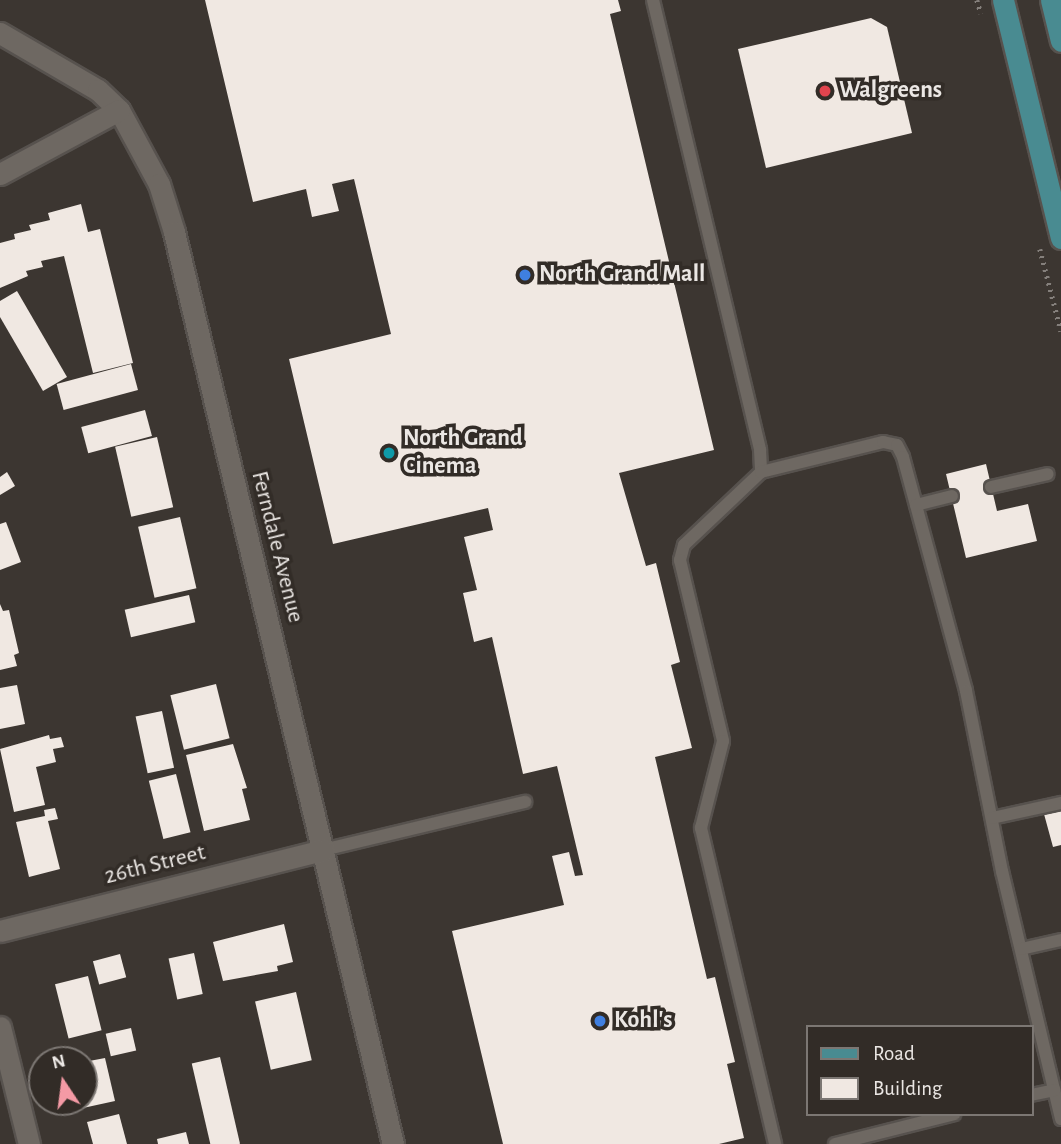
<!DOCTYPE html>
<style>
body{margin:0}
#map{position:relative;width:1061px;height:1144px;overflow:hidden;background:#3c3631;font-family:"Alegreya Sans",sans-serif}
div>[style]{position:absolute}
.building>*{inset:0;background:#f0e8e2;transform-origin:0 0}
.path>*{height:4.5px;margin-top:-2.25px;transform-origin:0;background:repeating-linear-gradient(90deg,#85807c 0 2px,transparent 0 7px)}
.roads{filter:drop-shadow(2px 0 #57524e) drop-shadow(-2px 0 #57524e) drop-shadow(0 2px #57524e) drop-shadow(0 -2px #57524e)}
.service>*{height:12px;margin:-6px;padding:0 6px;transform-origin:6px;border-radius:6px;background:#6e6862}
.minor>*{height:21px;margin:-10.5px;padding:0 10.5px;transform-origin:10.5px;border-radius:10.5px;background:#6e6862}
.primary>*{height:21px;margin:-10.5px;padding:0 10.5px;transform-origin:10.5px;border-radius:10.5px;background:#498b91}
.dots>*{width:19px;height:19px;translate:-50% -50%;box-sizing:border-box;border:4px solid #322c27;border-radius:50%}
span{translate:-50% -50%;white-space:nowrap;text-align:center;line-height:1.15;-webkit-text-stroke:7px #322c27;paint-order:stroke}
.poi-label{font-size:24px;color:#ebe7e4;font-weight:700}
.left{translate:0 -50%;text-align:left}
.street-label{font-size:24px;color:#ebe7e4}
.legend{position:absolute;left:806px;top:1025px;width:228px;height:91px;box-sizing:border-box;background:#322c27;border:2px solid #7c7773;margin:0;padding:9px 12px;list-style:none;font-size:21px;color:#ebe7e4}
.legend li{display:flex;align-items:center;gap:14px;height:35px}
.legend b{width:35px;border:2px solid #7c7773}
.north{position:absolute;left:28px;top:1046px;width:70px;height:70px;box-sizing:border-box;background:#322c27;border:2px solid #7c7773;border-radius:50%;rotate:347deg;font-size:19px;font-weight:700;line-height:28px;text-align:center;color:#ebe7e4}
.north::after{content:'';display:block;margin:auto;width:24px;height:32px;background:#f49aa5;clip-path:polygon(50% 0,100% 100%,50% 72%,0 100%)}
</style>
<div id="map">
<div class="building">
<i style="clip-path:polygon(205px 0,618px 0,621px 11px,610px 14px,714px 450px,619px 473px,646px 566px,656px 563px,680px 662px,671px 665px,692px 748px,655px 757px,707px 979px,715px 977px,735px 1062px,727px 1064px,744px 1138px,719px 1144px,503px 1144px,452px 931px,564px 905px,552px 856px,569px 852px,575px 876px,583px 875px,557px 766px,523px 774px,492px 637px,474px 642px,463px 593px,477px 590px,464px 537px,493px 530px,488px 508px,333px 544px,289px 359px,391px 334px,354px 179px,332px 184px,339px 211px,312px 217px,306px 189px,253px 202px)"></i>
<i style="clip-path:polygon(871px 18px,887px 27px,912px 133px,766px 168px,738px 49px)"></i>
<i style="clip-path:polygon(81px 204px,88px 232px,100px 229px,133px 363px,93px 373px,64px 256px,41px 261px,43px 267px,26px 271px,28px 276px,0 288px,0 243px,15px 239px,14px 234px,31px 230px,29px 225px,50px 220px,48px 213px)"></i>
<i style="clip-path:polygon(17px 291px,67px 377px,43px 391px,0 317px,0 301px)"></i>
<i style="left:131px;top:364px;width:27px;height:77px;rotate:75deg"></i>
<i style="left:145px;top:410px;width:27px;height:66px;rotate:75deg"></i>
<i style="left:157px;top:437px;width:72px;height:43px;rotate:77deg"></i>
<i style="clip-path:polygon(986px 464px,997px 511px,1028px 504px,1037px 541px,966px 558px,946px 474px)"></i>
<i style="clip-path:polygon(7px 472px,15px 486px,0 495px,0 477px)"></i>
<i style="left:180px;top:517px;width:73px;height:43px;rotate:77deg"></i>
<i style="clip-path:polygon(6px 522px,21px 562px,0 570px,0 524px)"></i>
<i style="left:189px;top:595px;width:28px;height:66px;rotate:77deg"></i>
<i style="clip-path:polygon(0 604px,3px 611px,9px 610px,19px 653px,14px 655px,17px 666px,0 670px)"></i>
<i style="left:216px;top:684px;width:56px;height:47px;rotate:76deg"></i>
<i style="clip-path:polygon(17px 685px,25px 724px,0 729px,0 688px)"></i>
<i style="left:162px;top:711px;width:58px;height:27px;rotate:78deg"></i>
<i style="clip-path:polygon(49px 735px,50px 739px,61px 737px,64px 747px,53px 749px,56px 762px,36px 767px,45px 805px,14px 812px,0 749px)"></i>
<i style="clip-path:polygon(233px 744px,247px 788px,242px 789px,250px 820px,204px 831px,186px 755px)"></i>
<i style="left:176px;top:774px;width:60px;height:28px;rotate:76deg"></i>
<i style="clip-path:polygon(55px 808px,58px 819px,48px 821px,60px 869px,29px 877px,16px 822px,45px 816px,44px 810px)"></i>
<i style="clip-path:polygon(1061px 810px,1061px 845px,1053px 847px,1044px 814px)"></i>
<i style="clip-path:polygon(284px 924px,293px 962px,277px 966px,278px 971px,223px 981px,213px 942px)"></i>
<i style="left:194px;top:953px;width:42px;height:26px;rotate:78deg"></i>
<i style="left:120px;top:954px;width:24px;height:28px;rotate:75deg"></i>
<i style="left:88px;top:976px;width:56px;height:34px;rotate:76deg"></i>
<i style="left:296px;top:992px;width:70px;height:42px;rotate:77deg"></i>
<i style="left:131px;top:1028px;width:23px;height:26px;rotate:77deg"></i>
<i style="left:220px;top:1057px;width:89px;height:29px;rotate:77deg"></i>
<i style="clip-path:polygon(105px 1058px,115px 1101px,83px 1108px,84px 1062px)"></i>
<i style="clip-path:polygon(119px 1114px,127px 1144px,93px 1144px,87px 1122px)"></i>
<i style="clip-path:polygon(186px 1132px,189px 1144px,158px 1144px,157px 1139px)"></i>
</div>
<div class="path">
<i style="left:977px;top:0;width:14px;rotate:73deg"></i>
<i style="left:1040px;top:249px;width:85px;rotate:75.6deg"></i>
</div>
<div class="roads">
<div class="service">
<i style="left:653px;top:0;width:463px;rotate:76.6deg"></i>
<i style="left:760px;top:450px;width:22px;rotate:87deg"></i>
<i style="left:761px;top:472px;width:106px;rotate:136.5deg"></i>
<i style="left:684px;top:545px;width:16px;rotate:105deg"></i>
<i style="left:680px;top:560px;width:186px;rotate:76.6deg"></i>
<i style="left:723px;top:741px;width:90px;rotate:104.2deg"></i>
<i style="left:701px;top:828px;width:325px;rotate:76.8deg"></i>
<i style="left:761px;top:472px;width:126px;rotate:-13.8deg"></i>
<i style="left:883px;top:442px;width:14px;rotate:12deg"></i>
<i style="left:897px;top:445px;width:13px;rotate:63deg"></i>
<i style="left:903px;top:457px;width:242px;rotate:74.9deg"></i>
<i style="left:966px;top:691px;width:184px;rotate:78.7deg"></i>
<i style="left:1002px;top:871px;width:255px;rotate:76.6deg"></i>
<i style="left:991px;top:487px;width:58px;rotate:-12.8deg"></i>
<i style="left:916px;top:505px;width:37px;rotate:-14deg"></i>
<i style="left:992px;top:818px;width:71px;rotate:-12.3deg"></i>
<i style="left:323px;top:850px;width:208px;rotate:-13.4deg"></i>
<i style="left:1021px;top:949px;width:41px;rotate:-12.7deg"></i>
<i style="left:1031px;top:1095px;width:24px;rotate:-12deg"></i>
<i style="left:835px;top:1144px;width:123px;rotate:-14.1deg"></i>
</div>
<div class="minor">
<i style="left:0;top:33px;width:113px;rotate:30.2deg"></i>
<i style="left:98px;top:90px;width:29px;rotate:44deg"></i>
<i style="left:119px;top:110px;width:84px;rotate:61.6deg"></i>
<i style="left:159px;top:184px;width:50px;rotate:72.6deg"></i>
<i style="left:174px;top:232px;width:938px;rotate:76.5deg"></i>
<i style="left:0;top:174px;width:135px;rotate:-28.3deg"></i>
<i style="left:0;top:931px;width:333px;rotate:-14.1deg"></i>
<i style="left:0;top:1027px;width:121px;rotate:76.1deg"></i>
</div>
<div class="primary">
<i style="left:1003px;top:0;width:245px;rotate:76.3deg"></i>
<i style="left:1051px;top:0;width:42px;rotate:76.3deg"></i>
</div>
</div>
<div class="dots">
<i style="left:825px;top:91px;background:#e0444e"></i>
<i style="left:525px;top:275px;background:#3f7fe0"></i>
<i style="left:389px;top:453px;background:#0f9aa8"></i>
<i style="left:600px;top:1021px;background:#3f7fe0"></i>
</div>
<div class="poi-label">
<span class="left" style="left:839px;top:91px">Walgreens</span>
<span class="left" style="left:539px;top:275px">North Grand Mall</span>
<span class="left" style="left:403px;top:453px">North Grand<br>Cinema</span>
<span class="left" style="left:614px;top:1021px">Kohl's</span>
</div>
<div class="street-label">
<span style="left:277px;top:547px;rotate:76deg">Ferndale Avenue</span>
<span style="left:155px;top:865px;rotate:-14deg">26th Street</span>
</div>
<ul class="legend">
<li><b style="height:9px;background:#498b91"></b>Road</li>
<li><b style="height:19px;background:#f0e8e2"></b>Building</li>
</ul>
<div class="north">N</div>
</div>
